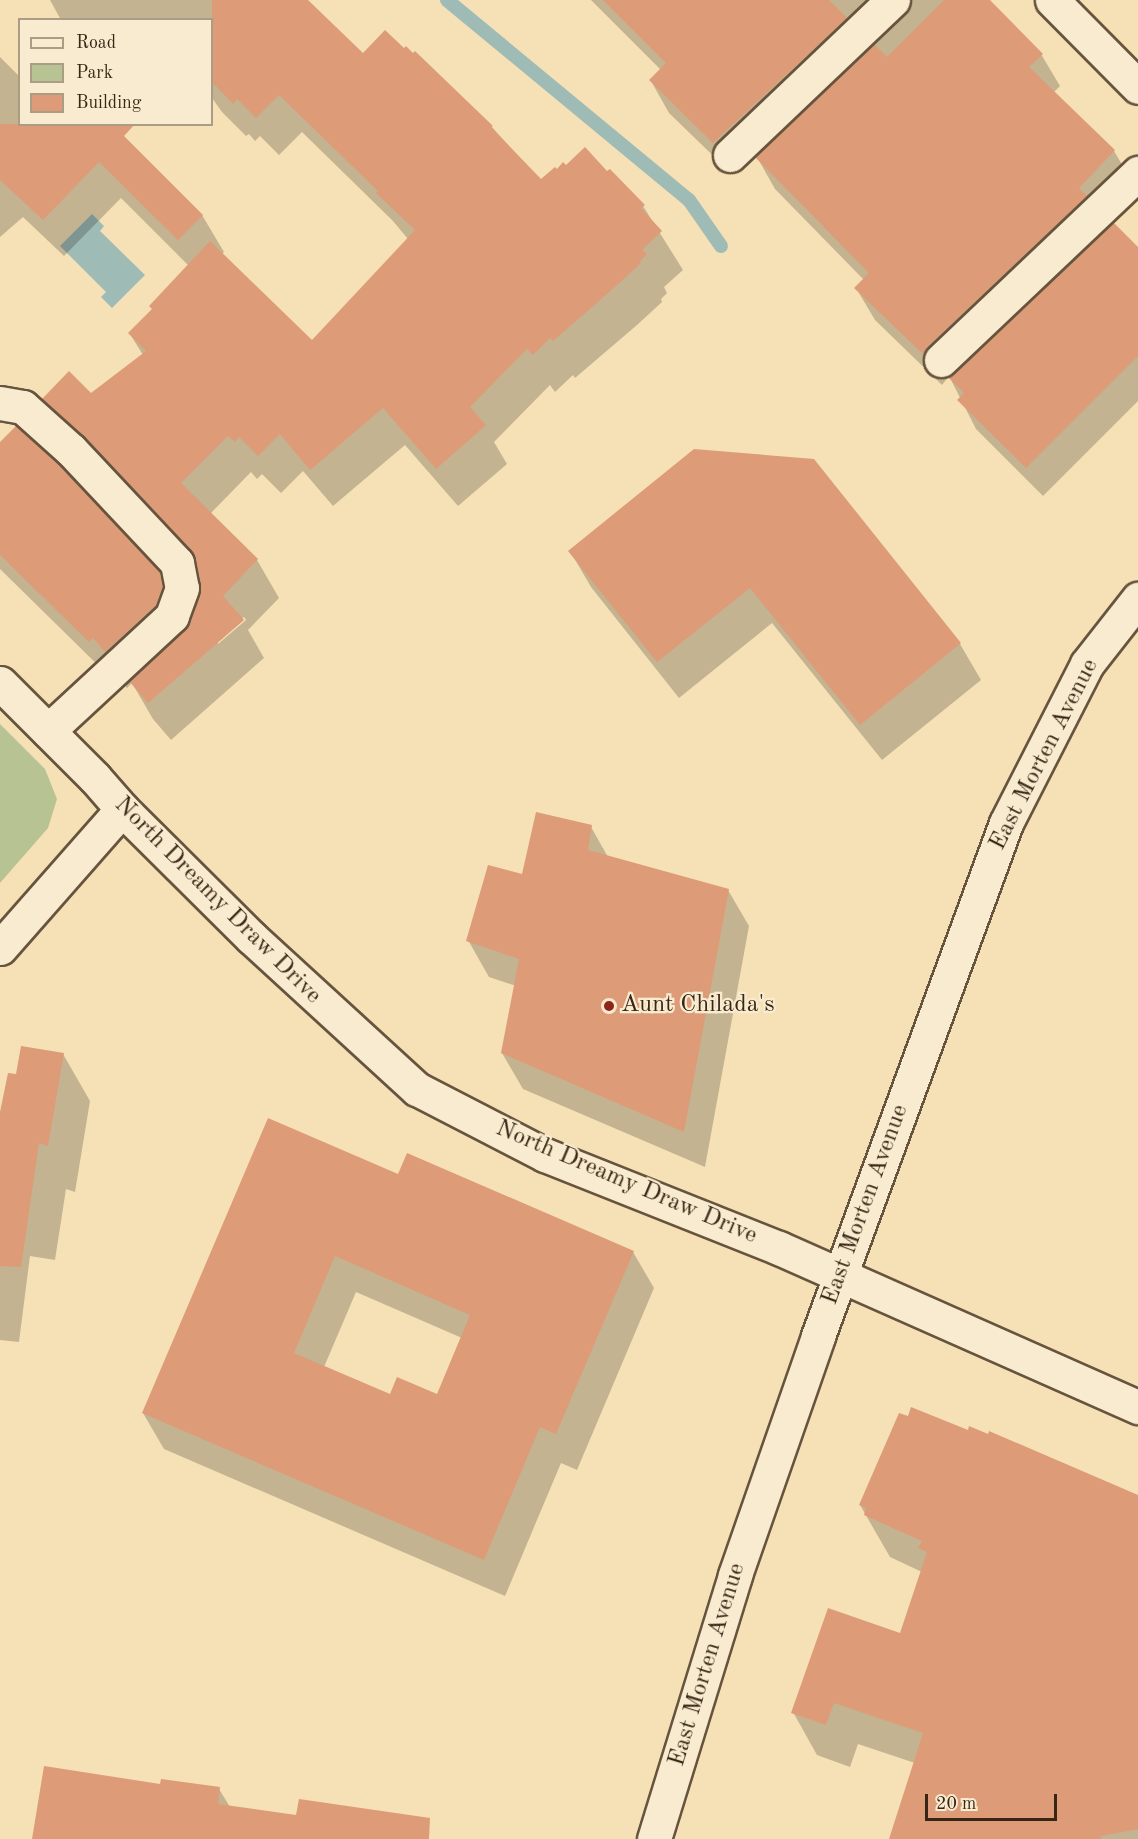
<!DOCTYPE html>
<style>
body{margin:0}
#map{position:relative;width:1138px;height:1839px;overflow:hidden;background:#f6e0b5;font-family:"Old Standard TT",serif}
div>[style]{position:absolute}
.green>*{inset:0;background:#b7c392}
.water>*{inset:0;background:#9fbbb6}
.shadow>*{inset:0;background:#0003}
.stream>*{height:14px;margin:-7px;padding:0 7px;transform-origin:7px;border-radius:7px;background:#9fbbb6}
.building>*{inset:0;background:#dd9b78}
.roads{filter:drop-shadow(2px 0 #67543e) drop-shadow(-2px 0 #67543e) drop-shadow(0 2px #67543e) drop-shadow(0 -2px #67543e)}
.minor>*{height:33px;margin:-16.5px;padding:0 16.5px;transform-origin:16.5px;border-radius:16.5px;background:#f9ebcf}
.dots>*{width:16px;height:16px;translate:-50% -50%;box-sizing:border-box;border:3px solid #f9ebcf;border-radius:50%}
span{translate:-50% -50%;white-space:nowrap;text-align:center;line-height:1.15;-webkit-text-stroke:4.5px #f9ebcf;paint-order:stroke}
.street-label{font-size:24px;color:#372616}
.poi-label{font-size:24px;color:#372616}
.left{translate:0 -50%;text-align:left}
.legend{position:absolute;left:18px;top:18px;width:195px;height:108px;box-sizing:border-box;background:#f9ebcf;border:2px solid #ab9c85;margin:0;padding:8px 10px;list-style:none;font-size:18px;color:#372616}
.legend li{display:flex;align-items:center;gap:12px;height:30px}
.legend b{width:30px;border:2px solid #ab9c85}
.scale{position:absolute;left:925px;top:1794px;width:132px;height:27px;box-sizing:border-box;border:3px solid #372616;border-top:0;padding-left:8px;font-size:18px;line-height:21px;white-space:nowrap;color:#372616;-webkit-text-stroke:4px #f9ebcf;paint-order:stroke}
</style>
<div id="map">
<div class="green">
<i style="clip-path:polygon(0 724px,45px 769px,57px 799px,48px 828px,0 883px)"></i>
</div>
<div class="water">
<i style="clip-path:polygon(92px 214px,104px 226px,100px 231px,145px 275px,112px 308px,101px 297px,106px 292px,60px 246px)"></i>
</div>
<div class="shadow">
<i style="clip-path:polygon(evenodd,50px 0,305px 0,363px 54px,404px 50px,413px 55px,415px 53px,492px 127px,541px 182px,557px 171px,607px 173px,643px 206px,683px 270px,664px 287px,667px 293px,661px 299px,662px 302px,637px 325px,575px 378px,573px 375px,555px 392px,550px 385px,494px 442px,507px 464px,458px 506px,405px 445px,333px 506px,303px 471px,281px 493px,262px 474px,257px 479px,251px 472px,210px 514px,257px 560px,279px 598px,248px 630px,264px 658px,171px 740px,153px 719px,132px 683px,127px 688px,115px 673px,111px 678px,0 569px,0 445px,158px 573px,180px 610px,183px 624px,179px 635px,191px 624px,201px 594px,198px 571px,108px 475px,66px 437px,44px 399px,91px 395px,143px 355px,130px 334px,153px 310px,189px 266px,121px 198px,64px 256px,23px 217px,0 237px,0 57px,20px 77px,20px 124px,68px 124px,202px 215px,224px 252px,222px 254px,312px 342px,408px 239px,393px 221px,302px 132px,279px 155px,260px 136px,255px 141px,249px 134px,246px 136px,222px 112px,212px 98px,212px 20px,61px 20px,50px 0,244px 617px,246px 620px,218px 644px,218px 640px,244px 617px)"></i>
<i style="clip-path:polygon(591px 0,988px 0,1041px 54px,1060px 86px,1053px 93px,1114px 151px,1133px 183px,1099px 219px,1104px 228px,1077px 254px,1079px 256px,1138px 249px,1138px 401px,1043px 496px,976px 429px,949px 376px,942px 385px,875px 320px,856px 288px,864px 280px,775px 189px,757px 157px,906px 14px,898px 18px,732px 174px,669px 113px,651px 81px,661px 70px)"></i>
<i style="clip-path:polygon(695px 450px,960px 644px,981px 680px,882px 760px,772px 623px,679px 698px,591px 587px,570px 551px)"></i>
<i style="clip-path:polygon(591px 827px,608px 857px,728px 890px,749px 926px,705px 1167px,523px 1089px,502px 1053px,516px 986px,489px 977px,468px 940px,524px 876px)"></i>
<i style="clip-path:polygon(63px 1054px,90px 1101px,75px 1192px,66px 1189px,55px 1260px,30px 1256px,19px 1342px,0 1340px,0 1119px,17px 1076px)"></i>
<i style="clip-path:polygon(evenodd,399px 1176px,633px 1252px,654px 1288px,577px 1470px,561px 1463px,505px 1596px,164px 1449px,143px 1413px,399px 1176px,356px 1292px,462px 1338px,438px 1396px,391px 1396px,324px 1367px,356px 1292px)"></i>
<i style="clip-path:polygon(1138px 1496px,1138px 1839px,890px 1839px,915px 1763px,858px 1744px,850px 1767px,817px 1755px,793px 1712px,901px 1635px,922px 1572px,890px 1557px,860px 1505px)"></i>
<i style="clip-path:polygon(161px 1786px,219px 1789px,230px 1807px,423px 1839px,33px 1839px)"></i>
</div>
<div class="stream">
<i style="left:447px;top:0;width:314px;rotate:39.6deg"></i>
<i style="left:689px;top:200px;width:56px;rotate:55.2deg"></i>
</div>
<div class="building">
<i style="clip-path:polygon(212px 0,308px 0,363px 53px,385px 30px,404px 48px,406px 46px,413px 53px,415px 51px,493px 126px,491px 127px,541px 179px,555px 167px,557px 169px,563px 162px,566px 165px,585px 147px,607px 171px,610px 169px,645px 205px,641px 208px,662px 231px,642px 250px,647px 254px,640px 261px,641px 263px,615px 287px,553px 341px,550px 338px,533px 355px,527px 349px,470px 407px,486px 425px,436px 469px,383px 408px,310px 470px,280px 434px,258px 456px,239px 437px,235px 442px,228px 436px,181px 483px,258px 559px,223px 596px,244px 620px,148px 703px,129px 681px,189px 623px,200px 594px,195px 559px,191px 550px,85px 437px,42px 399px,69px 371px,91px 393px,146px 351px,128px 333px,152px 309px,149px 306px,210px 241px,312px 340px,415px 230px,376px 193px,378px 191px,279px 95px,256px 118px,237px 99px,233px 104px,212px 82px)"></i>
<i style="clip-path:polygon(603px 0,829px 0,847px 18px,713px 143px,649px 80px,666px 63px)"></i>
<i style="clip-path:polygon(944px 0,990px 0,1043px 54px,1029px 67px,1115px 150px,1079px 188px,1087px 196px,928px 346px,923px 354px,854px 288px,869px 273px,755px 157px,874px 44px,887px 57px)"></i>
<i style="clip-path:polygon(0 124px,135px 124px,124px 136px,203px 215px,178px 240px,99px 162px,43px 220px,0 180px)"></i>
<i style="clip-path:polygon(1113px 222px,1138px 247px,1138px 356px,1026px 468px,957px 400px,964px 393px,948px 377px)"></i>
<i style="clip-path:polygon(16px 426px,58px 463px,160px 572px,163px 587px,156px 605px,105px 652px,93px 638px,89px 642px,0 555px,0 442px)"></i>
<i style="clip-path:polygon(694px 449px,814px 459px,961px 643px,860px 725px,750px 588px,657px 662px,568px 551px)"></i>
<i style="clip-path:polygon(536px 812px,592px 825px,588px 850px,729px 889px,684px 1132px,501px 1053px,519px 959px,466px 941px,488px 865px,522px 874px)"></i>
<i style="clip-path:polygon(21px 1046px,64px 1053px,48px 1146px,39px 1143px,21px 1267px,0 1266px,0 1112px,8px 1073px,16px 1074px)"></i>
<i style="clip-path:polygon(evenodd,268px 1118px,398px 1174px,407px 1153px,634px 1251px,556px 1434px,540px 1427px,484px 1560px,142px 1413px,268px 1118px,335px 1256px,470px 1315px,437px 1394px,397px 1377px,390px 1394px,294px 1353px,335px 1256px)"></i>
<i style="clip-path:polygon(911px 1407px,968px 1430px,969px 1426px,988px 1434px,989px 1431px,1138px 1495px,1138px 1829px,1101px 1836px,1101px 1839px,889px 1839px,923px 1733px,834px 1703px,826px 1725px,791px 1713px,828px 1608px,900px 1633px,927px 1552px,918px 1548px,922px 1541px,864px 1515px,866px 1508px,859px 1505px,899px 1413px,908px 1416px)"></i>
<i style="clip-path:polygon(44px 1766px,160px 1784px,161px 1779px,220px 1787px,218px 1804px,296px 1815px,299px 1799px,430px 1818px,429px 1839px,32px 1839px)"></i>
</div>
<div class="roads">
<div class="minor">
<i style="left:1052px;top:0;width:122px;rotate:45.3deg"></i>
<i style="left:730px;top:155px;width:225px;rotate:-43.6deg"></i>
<i style="left:941px;top:360px;width:272px;rotate:-43.5deg"></i>
<i style="left:0;top:403px;width:23px;rotate:10deg"></i>
<i style="left:23px;top:407px;width:64px;rotate:41.9deg"></i>
<i style="left:71px;top:450px;width:155px;rotate:46.8deg"></i>
<i style="left:177px;top:563px;width:25px;rotate:79deg"></i>
<i style="left:182px;top:588px;width:30px;rotate:110deg"></i>
<i style="left:172px;top:616px;width:169px;rotate:137.2deg"></i>
<i style="left:0;top:683px;width:134px;rotate:45deg"></i>
<i style="left:95px;top:778px;width:41px;rotate:48.9deg"></i>
<i style="left:122px;top:809px;width:183px;rotate:44.8deg"></i>
<i style="left:252px;top:938px;width:224px;rotate:42.5deg"></i>
<i style="left:417px;top:1089px;width:144px;rotate:27.3deg"></i>
<i style="left:545px;top:1155px;width:252px;rotate:21.7deg"></i>
<i style="left:779px;top:1248px;width:393px;rotate:23.9deg"></i>
<i style="left:0;top:948px;width:185px;rotate:-48.7deg"></i>
<i style="left:654px;top:1839px;width:276px;rotate:-72.9deg"></i>
<i style="left:735px;top:1575px;width:253px;rotate:-70.8deg"></i>
<i style="left:818px;top:1336px;width:546px;rotate:-69.87deg"></i>
<i style="left:1006px;top:823px;width:178px;rotate:-63deg"></i>
<i style="left:1087px;top:664px;width:83px;rotate:-51.9deg"></i>
</div>
</div>
<div class="dots">
<i style="left:609px;top:1006px;background:#8f2418"></i>
</div>
<div class="street-label">
<span style="left:1045px;top:755px;rotate:-63deg">East Morten Avenue</span>
<span style="left:217px;top:901px;rotate:45deg">North Dreamy Draw Drive</span>
<span style="left:626px;top:1183px;rotate:23deg">North Dreamy Draw Drive</span>
<span style="left:866px;top:1205px;rotate:-70deg">East Morten Avenue</span>
<span style="left:708px;top:1665px;rotate:-73deg">East Morten Avenue</span>
</div>
<div class="poi-label">
<span class="left" style="left:621px;top:1006px">Aunt Chilada's</span>
</div>
<ul class="legend">
<li><b style="height:8px;background:#f9ebcf"></b>Road</li>
<li><b style="height:16px;background:#b7c392"></b>Park</li>
<li><b style="height:16px;background:#dd9b78"></b>Building</li>
</ul>
<div class="scale">20 m</div>
</div>
